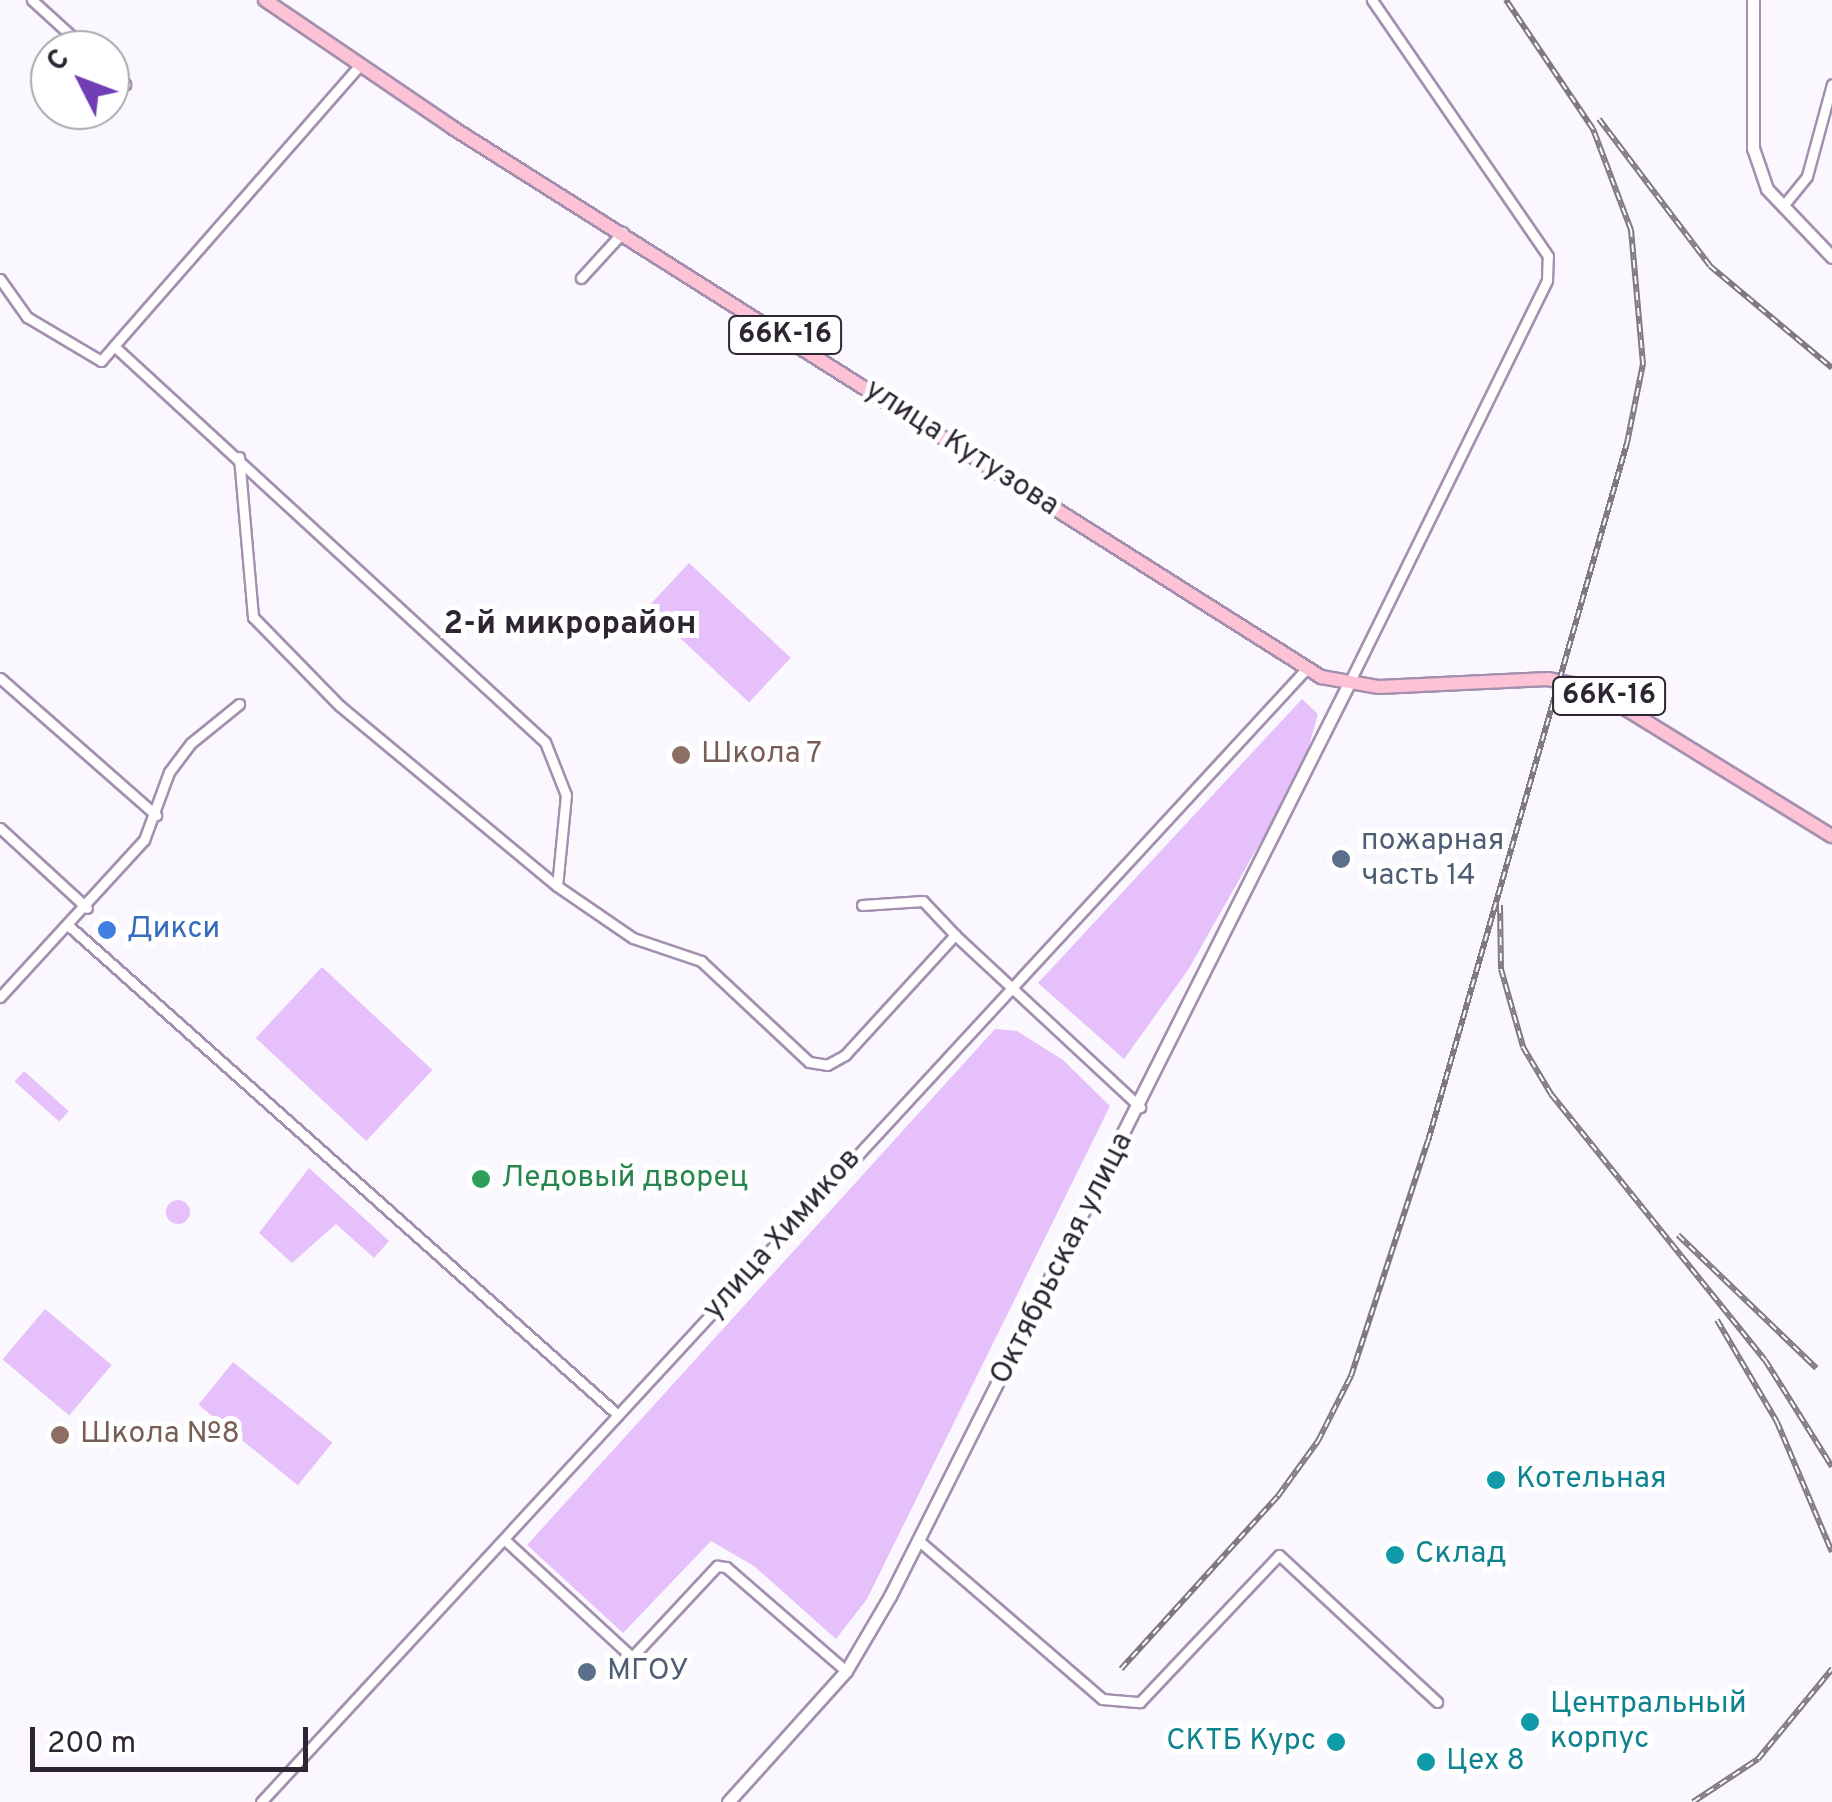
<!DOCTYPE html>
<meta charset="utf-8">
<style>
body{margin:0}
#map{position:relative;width:1832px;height:1802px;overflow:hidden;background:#fbf7fe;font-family:Overpass,sans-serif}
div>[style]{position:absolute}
.green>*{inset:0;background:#e5c0fa;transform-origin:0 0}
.round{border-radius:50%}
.roads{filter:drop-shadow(2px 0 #a390ae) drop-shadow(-2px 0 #a390ae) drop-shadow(0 2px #a390ae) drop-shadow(0 -2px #a390ae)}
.street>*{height:9px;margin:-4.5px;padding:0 4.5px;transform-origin:4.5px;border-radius:4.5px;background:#fff}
.secondary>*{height:11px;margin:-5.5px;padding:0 5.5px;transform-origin:5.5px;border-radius:5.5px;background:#fff}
.primary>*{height:12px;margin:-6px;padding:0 6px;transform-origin:6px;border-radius:6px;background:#fdc2d5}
.rail>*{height:6px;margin-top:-3px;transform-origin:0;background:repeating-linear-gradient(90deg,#fff 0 8px,#7f7983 0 16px);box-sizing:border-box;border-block:2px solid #7f7983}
.dots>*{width:28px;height:28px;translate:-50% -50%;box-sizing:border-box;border:5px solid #fff;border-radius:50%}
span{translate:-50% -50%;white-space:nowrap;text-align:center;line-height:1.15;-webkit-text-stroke:10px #fff;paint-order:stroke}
.shield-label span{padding:2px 8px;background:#fff;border:2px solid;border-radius:8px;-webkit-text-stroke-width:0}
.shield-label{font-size:28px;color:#2d2632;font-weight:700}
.street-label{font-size:30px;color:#2d2632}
.education-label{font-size:30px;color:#785e54}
.left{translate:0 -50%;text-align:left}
.service-label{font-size:30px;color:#4e5e75}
.shop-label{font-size:30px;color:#366cbe}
.leisure-label{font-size:30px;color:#27864d}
.culture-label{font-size:30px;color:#0d838f}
.right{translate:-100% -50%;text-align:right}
.neighbourhood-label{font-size:32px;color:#2d2632;font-weight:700}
.north{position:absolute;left:30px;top:30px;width:100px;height:100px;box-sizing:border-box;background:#fff;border:2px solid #aba8ad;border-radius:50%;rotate:312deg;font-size:28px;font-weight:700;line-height:40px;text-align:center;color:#2d2632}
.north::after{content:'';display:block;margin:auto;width:35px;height:45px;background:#713eb5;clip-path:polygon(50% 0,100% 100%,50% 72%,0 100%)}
.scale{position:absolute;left:30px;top:1727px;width:278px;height:45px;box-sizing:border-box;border:5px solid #2d2632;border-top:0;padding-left:12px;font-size:30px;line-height:35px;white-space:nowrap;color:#2d2632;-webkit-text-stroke:8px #fff;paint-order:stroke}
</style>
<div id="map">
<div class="green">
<i style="left:689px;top:563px;width:139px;height:61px;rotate:43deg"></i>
<i style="clip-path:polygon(1302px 699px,1318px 714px,1303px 767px,1188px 970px,1124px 1059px,1038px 983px)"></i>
<i style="left:322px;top:967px;width:151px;height:97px;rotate:43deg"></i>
<i style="clip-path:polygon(995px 1029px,1017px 1031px,1063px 1060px,1110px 1106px,867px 1599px,836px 1639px,754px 1566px,711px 1541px,623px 1633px,527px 1545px)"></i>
<i style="left:24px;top:1071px;width:60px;height:14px;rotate:42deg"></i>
<i style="clip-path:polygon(309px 1168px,389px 1241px,374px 1258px,336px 1224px,292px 1263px,259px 1233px)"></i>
<i class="round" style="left:166px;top:1200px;width:24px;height:24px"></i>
<i style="left:45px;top:1309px;width:87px;height:66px;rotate:40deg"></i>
<i style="left:233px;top:1362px;width:128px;height:55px;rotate:39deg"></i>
</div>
<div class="roads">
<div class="street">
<i style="left:32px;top:0;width:74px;rotate:42.3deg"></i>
<i style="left:359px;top:66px;width:372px;rotate:131.2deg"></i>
<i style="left:114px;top:346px;width:585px;rotate:42.58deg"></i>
<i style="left:545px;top:742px;width:57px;rotate:68.4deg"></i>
<i style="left:566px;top:795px;width:91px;rotate:95.6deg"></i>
<i style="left:110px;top:70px;width:21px;rotate:43deg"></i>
<i style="left:1783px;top:206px;width:38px;rotate:-51deg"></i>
<i style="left:1807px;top:176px;width:95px;rotate:-74.8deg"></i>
<i style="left:581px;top:278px;width:62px;rotate:-47.6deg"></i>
<i style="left:0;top:279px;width:47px;rotate:54.6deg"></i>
<i style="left:27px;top:317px;width:86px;rotate:30.7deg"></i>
<i style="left:101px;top:361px;width:20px;rotate:-49deg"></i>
<i style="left:239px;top:457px;width:161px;rotate:85deg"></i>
<i style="left:253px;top:617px;width:124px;rotate:45.7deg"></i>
<i style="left:340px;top:706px;width:282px;rotate:39.7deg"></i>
<i style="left:557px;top:886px;width:92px;rotate:34.4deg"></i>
<i style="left:633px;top:938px;width:72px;rotate:18.7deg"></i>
<i style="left:701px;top:961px;width:148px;rotate:43.1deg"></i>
<i style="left:809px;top:1062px;width:18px;rotate:9deg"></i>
<i style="left:827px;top:1065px;width:21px;rotate:-29deg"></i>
<i style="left:845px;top:1055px;width:163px;rotate:-47.5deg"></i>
<i style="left:955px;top:935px;width:253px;rotate:42.9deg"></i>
<i style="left:0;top:678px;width:208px;rotate:41.3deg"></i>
<i style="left:1348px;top:685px;width:451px;rotate:-63.8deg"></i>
<i style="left:1547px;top:280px;width:24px;rotate:-88deg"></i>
<i style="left:1548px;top:256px;width:311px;rotate:-124.5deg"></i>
<i style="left:0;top:828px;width:118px;rotate:42.6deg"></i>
<i style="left:862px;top:905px;width:61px;rotate:-3.8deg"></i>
<i style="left:923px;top:901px;width:47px;rotate:46.7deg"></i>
<i style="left:69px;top:926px;width:735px;rotate:41.69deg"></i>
<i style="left:0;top:997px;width:213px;rotate:-47.5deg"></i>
<i style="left:144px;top:840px;width:72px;rotate:-69.8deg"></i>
<i style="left:169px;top:772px;width:36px;rotate:-53deg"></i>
<i style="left:191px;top:743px;width:62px;rotate:-39.1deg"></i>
<i style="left:505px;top:1540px;width:173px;rotate:42.7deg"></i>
<i style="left:632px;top:1657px;width:125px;rotate:-47deg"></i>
<i style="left:717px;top:1566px;width:9px;rotate:6deg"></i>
<i style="left:726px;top:1567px;width:159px;rotate:40.9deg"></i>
<i style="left:918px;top:1540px;width:243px;rotate:40.8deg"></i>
<i style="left:1102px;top:1699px;width:38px;rotate:5deg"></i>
<i style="left:1140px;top:1702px;width:202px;rotate:-46.6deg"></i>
<i style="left:1279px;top:1555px;width:216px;rotate:42.9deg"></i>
<i style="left:261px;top:1802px;width:1541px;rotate:-47.31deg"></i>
</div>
<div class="secondary">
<i style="left:1753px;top:0;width:148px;rotate:90deg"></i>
<i style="left:1753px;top:148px;width:43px;rotate:71.1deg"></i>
<i style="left:1767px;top:189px;width:94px;rotate:46.3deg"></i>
<i style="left:728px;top:1802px;width:176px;rotate:-48deg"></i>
<i style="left:846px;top:1671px;width:87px;rotate:-59.6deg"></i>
<i style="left:890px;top:1596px;width:1020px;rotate:-63.31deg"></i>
</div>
<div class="primary">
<i style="left:265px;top:0;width:227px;rotate:34.2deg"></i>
<i style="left:453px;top:128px;width:1027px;rotate:32.31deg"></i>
<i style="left:1321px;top:677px;width:59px;rotate:9.8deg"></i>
<i style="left:1379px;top:687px;width:169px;rotate:-2.7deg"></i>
<i style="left:1548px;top:679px;width:45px;rotate:11.6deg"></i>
<i style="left:1592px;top:688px;width:282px;rotate:31.7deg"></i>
</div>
</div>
<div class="rail">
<i style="left:1599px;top:119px;width:184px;rotate:52.9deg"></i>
<i style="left:1710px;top:266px;width:159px;rotate:39.9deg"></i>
<i style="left:1500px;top:905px;width:64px;rotate:89.1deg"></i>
<i style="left:1501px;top:969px;width:81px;rotate:74.2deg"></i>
<i style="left:1523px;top:1047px;width:55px;rotate:59.2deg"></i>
<i style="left:1551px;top:1094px;width:341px;rotate:51.2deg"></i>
<i style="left:1765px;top:1360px;width:126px;rotate:57.9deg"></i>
<i style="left:1678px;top:1235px;width:192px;rotate:43.9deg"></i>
<i style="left:1717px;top:1320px;width:118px;rotate:59.5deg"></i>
<i style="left:1777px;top:1422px;width:141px;rotate:67.1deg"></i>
<i style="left:1121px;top:1669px;width:234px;rotate:-47.8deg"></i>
<i style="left:1278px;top:1496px;width:68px;rotate:-54deg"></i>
<i style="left:1318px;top:1441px;width:73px;rotate:-63.1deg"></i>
<i style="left:1351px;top:1376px;width:247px;rotate:-71.9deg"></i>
<i style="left:1428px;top:1141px;width:726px;rotate:-74.09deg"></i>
<i style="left:1627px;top:443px;width:81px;rotate:-78.6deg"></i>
<i style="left:1643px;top:364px;width:135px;rotate:-95.1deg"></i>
<i style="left:1631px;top:230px;width:108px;rotate:-110.6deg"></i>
<i style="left:1593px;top:129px;width:156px;rotate:-124deg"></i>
<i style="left:1693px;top:1802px;width:78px;rotate:-33.5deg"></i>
<i style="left:1758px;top:1759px;width:117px;rotate:-50.6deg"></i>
</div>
<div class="dots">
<i style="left:681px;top:755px;background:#8d6e63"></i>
<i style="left:1341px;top:859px;background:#5c6f8a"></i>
<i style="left:107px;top:930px;background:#3f7fe0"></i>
<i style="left:481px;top:1179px;background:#2e9e5b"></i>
<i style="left:60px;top:1435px;background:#8d6e63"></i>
<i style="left:1496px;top:1480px;background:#0f9aa8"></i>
<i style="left:1395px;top:1555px;background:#0f9aa8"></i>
<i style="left:587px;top:1672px;background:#5c6f8a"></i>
<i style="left:1530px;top:1722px;background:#0f9aa8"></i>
<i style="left:1336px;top:1742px;background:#0f9aa8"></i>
<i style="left:1426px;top:1762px;background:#0f9aa8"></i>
</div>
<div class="shield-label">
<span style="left:785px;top:335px">66К-16</span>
<span style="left:1609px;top:696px">66К-16</span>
</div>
<div class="street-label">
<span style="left:961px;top:449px;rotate:33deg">улица Кутузова</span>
<span style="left:783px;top:1235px;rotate:-48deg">улица Химиков</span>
<span style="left:1063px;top:1259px;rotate:-63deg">Октябрьская улица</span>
</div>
<div class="education-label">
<span class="left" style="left:701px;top:755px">Школа 7</span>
<span class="left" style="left:80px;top:1435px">Школа №8</span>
</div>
<div class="service-label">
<span class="left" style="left:1361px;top:859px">пожарная<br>часть 14</span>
<span class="left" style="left:607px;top:1672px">МГОУ</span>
</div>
<div class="shop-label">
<span class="left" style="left:127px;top:930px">Дикси</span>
</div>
<div class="leisure-label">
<span class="left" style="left:501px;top:1179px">Ледовый дворец</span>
</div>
<div class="culture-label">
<span class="left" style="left:1516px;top:1480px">Котельная</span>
<span class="left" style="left:1415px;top:1555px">Склад</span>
<span class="left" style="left:1550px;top:1722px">Центральный<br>корпус</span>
<span class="right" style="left:1316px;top:1742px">СКТБ Курс</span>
<span class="left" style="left:1446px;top:1762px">Цех 8</span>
</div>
<div class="neighbourhood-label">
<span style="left:570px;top:625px">2-й микрорайон</span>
</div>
<div class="north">С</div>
<div class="scale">200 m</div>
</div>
